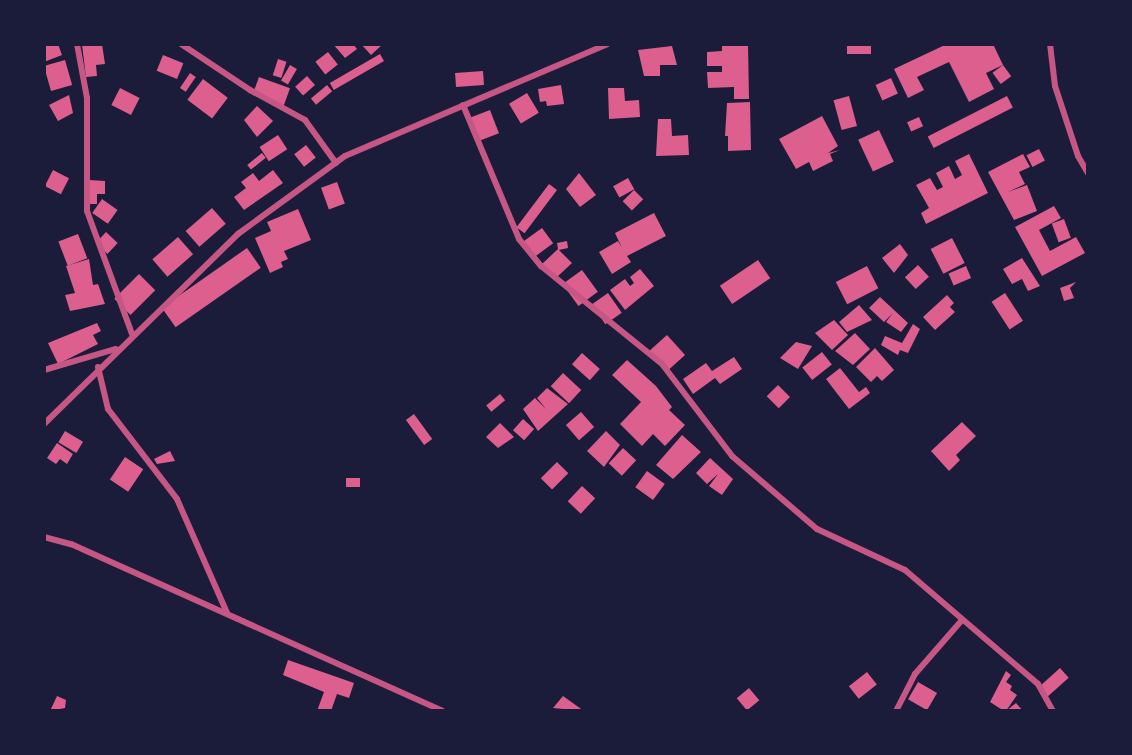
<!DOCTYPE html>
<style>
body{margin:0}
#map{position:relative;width:1132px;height:755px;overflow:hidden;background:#1b1b3a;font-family:Quicksand,sans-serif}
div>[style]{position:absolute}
.building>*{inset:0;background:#dd5f8e;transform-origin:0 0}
.minor>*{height:6px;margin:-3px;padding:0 3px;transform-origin:3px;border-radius:3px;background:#c65784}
span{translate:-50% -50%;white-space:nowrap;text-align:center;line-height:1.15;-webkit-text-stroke:7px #1b1b3a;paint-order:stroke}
.frame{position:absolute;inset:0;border:46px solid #1b1b3a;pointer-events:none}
</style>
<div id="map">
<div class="building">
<i style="clip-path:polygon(44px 44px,58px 44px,62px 55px,44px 62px)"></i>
<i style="clip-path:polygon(102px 44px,105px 64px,96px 65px,97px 76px,86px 77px,82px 45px)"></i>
<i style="clip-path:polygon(333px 44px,353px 44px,357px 49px,345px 58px)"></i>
<i style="clip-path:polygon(361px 44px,383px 44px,371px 55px)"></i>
<i style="clip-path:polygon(722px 44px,748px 44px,749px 99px,734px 99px,734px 87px,708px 88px,707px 72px,722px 72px,722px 66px,707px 66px,707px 52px,722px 51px)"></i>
<i style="left:847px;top:44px;width:24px;height:10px"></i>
<i style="clip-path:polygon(947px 44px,993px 44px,1003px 65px,986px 73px,994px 89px,969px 102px,949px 62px,917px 77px,924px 90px,908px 98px,894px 69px)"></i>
<i style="clip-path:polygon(672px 46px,677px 65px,660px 65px,660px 76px,644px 76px,638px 50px)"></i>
<i style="left:328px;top:52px;width:16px;height:16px;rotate:52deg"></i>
<i style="left:380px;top:54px;width:8px;height:58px;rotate:60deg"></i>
<i style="left:163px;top:55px;width:22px;height:17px;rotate:22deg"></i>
<i style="left:278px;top:59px;width:9px;height:17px;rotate:18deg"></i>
<i style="left:65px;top:60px;width:26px;height:22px;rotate:74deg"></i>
<i style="left:290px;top:65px;width:8px;height:18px;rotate:30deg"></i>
<i style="left:1003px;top:65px;width:14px;height:13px;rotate:54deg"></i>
<i style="left:483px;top:71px;width:14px;height:28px;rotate:86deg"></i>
<i style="left:190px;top:73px;width:7px;height:18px;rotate:34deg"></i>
<i style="left:307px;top:76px;width:12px;height:16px;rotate:48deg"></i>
<i style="left:259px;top:77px;width:33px;height:19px;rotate:20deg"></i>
<i style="left:891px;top:78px;width:17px;height:17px;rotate:66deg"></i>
<i style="left:203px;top:79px;width:31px;height:26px;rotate:37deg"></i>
<i style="left:327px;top:85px;width:8px;height:21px;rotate:50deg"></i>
<i style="clip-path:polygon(561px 85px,564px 104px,547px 106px,546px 101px,540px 102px,538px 89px)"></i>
<i style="left:120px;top:88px;width:22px;height:19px;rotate:27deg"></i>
<i style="clip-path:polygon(608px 88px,624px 88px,625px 101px,639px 100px,640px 117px,609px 119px)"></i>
<i style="left:527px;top:93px;width:23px;height:21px;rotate:59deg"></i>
<i style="clip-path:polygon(69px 95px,73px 113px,58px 121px,49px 105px)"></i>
<i style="left:849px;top:96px;width:31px;height:16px;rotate:75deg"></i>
<i style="left:1007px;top:96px;width:13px;height:89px;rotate:63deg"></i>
<i style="clip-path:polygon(750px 102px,751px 150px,728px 151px,728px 136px,725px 136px,727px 103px)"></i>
<i style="clip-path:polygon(257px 106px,273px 121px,257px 137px,244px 120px)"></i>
<i style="left:490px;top:110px;width:25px;height:23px;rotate:69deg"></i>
<i style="clip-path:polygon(822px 116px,838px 146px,828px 153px,840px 150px,830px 154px,833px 161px,813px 171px,809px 162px,796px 169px,779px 139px)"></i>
<i style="left:919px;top:117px;width:10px;height:13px;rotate:66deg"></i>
<i style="clip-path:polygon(658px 119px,671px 119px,672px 136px,688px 135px,689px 155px,656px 156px)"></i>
<i style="left:879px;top:130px;width:35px;height:23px;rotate:65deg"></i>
<i style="left:278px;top:135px;width:17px;height:22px;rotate:57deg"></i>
<i style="left:306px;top:145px;width:16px;height:15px;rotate:52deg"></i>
<i style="left:1039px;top:149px;width:13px;height:14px;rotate:63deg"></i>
<i style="left:262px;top:153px;width:6px;height:19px;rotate:51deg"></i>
<i style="clip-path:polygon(969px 154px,988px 193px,926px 224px,921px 213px,929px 208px,916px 185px,930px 178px,937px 190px,943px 187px,936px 173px,949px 166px,955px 179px,962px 175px,955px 161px)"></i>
<i style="clip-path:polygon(1023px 154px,1030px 167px,1019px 172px,1025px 184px,1008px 192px,1027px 185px,1037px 211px,1014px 220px,988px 172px)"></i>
<i style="left:53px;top:170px;width:18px;height:18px;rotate:27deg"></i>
<i style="clip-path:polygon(273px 170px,283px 183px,244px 210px,234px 197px,246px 188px,241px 182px,253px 173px,259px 181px)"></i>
<i style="clip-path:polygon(579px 173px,596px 195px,580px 207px,566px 189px)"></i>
<i style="left:628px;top:178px;width:13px;height:17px;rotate:61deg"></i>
<i style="clip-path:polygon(89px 180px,105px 181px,105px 194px,97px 194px,97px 204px,88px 204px)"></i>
<i style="left:337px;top:182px;width:23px;height:17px;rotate:70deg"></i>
<i style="left:549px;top:184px;width:10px;height:54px;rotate:37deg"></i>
<i style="left:634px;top:190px;width:13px;height:16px;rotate:45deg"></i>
<i style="left:102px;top:199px;width:19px;height:17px;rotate:35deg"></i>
<i style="clip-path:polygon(1054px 206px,1061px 218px,1039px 230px,1050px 251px,1076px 237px,1085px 253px,1042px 276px,1015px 227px)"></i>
<i style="left:212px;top:208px;width:21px;height:35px;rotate:49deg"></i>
<i style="clip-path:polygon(298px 209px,311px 240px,284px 251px,288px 259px,281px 262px,283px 267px,270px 273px,255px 238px,271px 231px,267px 222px)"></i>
<i style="clip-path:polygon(654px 213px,666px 236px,627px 256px,631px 262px,612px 274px,599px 252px,618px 241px,622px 248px,615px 233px)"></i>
<i style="left:1064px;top:219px;width:20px;height:13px;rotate:70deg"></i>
<i style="left:542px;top:228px;width:19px;height:24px;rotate:54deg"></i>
<i style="left:106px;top:232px;width:16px;height:15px;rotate:43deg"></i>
<i style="left:78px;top:234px;width:26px;height:21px;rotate:69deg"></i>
<i style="left:178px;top:237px;width:23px;height:34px;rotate:49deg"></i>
<i style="left:952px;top:238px;width:28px;height:24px;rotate:63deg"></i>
<i style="clip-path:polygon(567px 241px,568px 248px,559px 250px,572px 263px,556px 278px,542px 264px,558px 249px,557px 243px)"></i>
<i style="clip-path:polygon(900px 244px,908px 255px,894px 273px,882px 258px)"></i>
<i style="left:247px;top:248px;width:24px;height:104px;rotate:55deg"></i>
<i style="clip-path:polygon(1022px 258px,1040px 286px,1028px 291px,1022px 279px,1012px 284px,1003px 269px)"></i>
<i style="clip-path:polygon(89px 259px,93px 285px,98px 284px,105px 304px,70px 311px,65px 295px,75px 293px,66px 266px)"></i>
<i style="left:758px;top:260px;width:22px;height:46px;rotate:56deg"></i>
<i style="left:918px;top:265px;width:16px;height:18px;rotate:47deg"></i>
<i style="left:867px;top:266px;width:25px;height:35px;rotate:63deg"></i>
<i style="left:966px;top:266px;width:13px;height:19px;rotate:67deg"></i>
<i style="clip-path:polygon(640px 269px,654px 286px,625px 310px,610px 290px,625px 279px,630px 286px,634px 283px,630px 277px)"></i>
<i style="left:582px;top:270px;width:27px;height:24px;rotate:54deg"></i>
<i style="left:139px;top:274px;width:23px;height:35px;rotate:45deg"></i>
<i style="clip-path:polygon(1076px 282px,1070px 288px,1074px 298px,1064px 301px,1060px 288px)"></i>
<i style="left:608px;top:293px;width:24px;height:20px;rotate:55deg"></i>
<i style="left:1005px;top:293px;width:33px;height:16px;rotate:57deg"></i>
<i style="clip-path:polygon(947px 295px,954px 303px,950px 307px,955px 312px,935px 330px,923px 317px)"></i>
<i style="clip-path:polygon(880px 297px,908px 323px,901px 332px,886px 322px,893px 313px,884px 322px,869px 308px)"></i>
<i style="clip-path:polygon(859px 305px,872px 320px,847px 332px,839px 322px)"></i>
<i style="clip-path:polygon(834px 320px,848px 335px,832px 350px,815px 333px)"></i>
<i style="clip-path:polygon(97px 323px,101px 331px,93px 335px,98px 344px,58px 364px,48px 343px)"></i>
<i style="clip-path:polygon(913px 324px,920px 329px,908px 353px,900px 350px,898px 355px,881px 345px,885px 336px,902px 343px)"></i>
<i style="clip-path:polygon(855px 333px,870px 349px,853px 365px,835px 351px)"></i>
<i style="left:667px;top:335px;width:27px;height:25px;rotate:48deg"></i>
<i style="clip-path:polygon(796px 342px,812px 346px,798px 369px,780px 358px)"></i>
<i style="clip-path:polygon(875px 348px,894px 370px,882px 381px,877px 376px,871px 382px,856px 367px)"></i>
<i style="left:822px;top:352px;width:16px;height:25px;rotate:52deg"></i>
<i style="left:582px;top:353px;width:24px;height:15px;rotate:42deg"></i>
<i style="clip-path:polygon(734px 357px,742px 369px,720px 384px,715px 378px,693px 394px,683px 379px,706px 363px,712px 371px)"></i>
<i style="clip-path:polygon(627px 360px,656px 386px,672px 407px,669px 410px,685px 425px,665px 446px,653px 434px,642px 446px,620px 424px,641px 402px,612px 375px)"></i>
<i style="clip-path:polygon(840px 368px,859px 392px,866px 387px,870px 393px,849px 409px,826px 379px)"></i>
<i style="left:563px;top:373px;width:25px;height:18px;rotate:43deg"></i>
<i style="left:778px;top:385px;width:17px;height:16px;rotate:45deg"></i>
<i style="clip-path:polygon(547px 388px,568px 404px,538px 431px,523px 409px,535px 398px,546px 409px,537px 398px)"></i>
<i style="left:500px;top:394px;width:8px;height:18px;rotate:50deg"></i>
<i style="left:581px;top:412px;width:20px;height:20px;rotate:49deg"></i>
<i style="left:414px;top:414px;width:31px;height:10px;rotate:54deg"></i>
<i style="left:523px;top:419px;width:15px;height:15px;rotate:42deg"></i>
<i style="clip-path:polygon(962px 422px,976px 436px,956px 455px,960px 460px,949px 471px,931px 451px)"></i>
<i style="clip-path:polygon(500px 423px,514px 437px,498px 448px,486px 437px)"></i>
<i style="left:65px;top:431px;width:21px;height:13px;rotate:31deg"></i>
<i style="clip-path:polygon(606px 431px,620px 445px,604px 467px,587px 451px)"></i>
<i style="clip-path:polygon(682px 435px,701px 452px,673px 479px,656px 465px)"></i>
<i style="clip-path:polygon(57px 443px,73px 454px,67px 464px,60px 459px,56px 464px,47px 458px)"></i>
<i style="left:623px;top:448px;width:18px;height:21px;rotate:43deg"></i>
<i style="clip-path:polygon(170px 451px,175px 461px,157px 464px,154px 459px)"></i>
<i style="left:125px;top:457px;width:22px;height:27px;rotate:34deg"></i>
<i style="clip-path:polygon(710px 458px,733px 479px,722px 495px,709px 486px,718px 474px,707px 484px,696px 473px)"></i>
<i style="left:557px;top:462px;width:16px;height:23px;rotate:45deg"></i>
<i style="left:647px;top:471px;width:22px;height:20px;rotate:36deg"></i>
<i style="left:346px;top:478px;width:14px;height:9px"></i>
<i style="left:582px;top:486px;width:18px;height:21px;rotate:43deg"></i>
<i style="clip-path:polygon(288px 660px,354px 683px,349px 698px,337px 694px,331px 711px,317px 711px,324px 692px,283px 675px)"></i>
<i style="left:1060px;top:668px;width:13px;height:29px;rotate:48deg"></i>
<i style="clip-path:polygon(1006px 671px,1011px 675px,1006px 682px,1012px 686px,1010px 690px,1017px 695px,1006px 711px,1016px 703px,1023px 711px,1004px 711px,990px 702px)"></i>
<i style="left:867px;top:672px;width:16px;height:23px;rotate:52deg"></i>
<i style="left:918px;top:682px;width:22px;height:20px;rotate:30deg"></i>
<i style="left:749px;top:688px;width:16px;height:16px;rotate:50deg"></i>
<i style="clip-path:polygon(57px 696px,66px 700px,65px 708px,50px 711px)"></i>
<i style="clip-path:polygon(563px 696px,584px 711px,553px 708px)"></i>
</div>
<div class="minor">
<i style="left:77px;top:44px;width:55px;rotate:79.5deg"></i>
<i style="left:87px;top:98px;width:113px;rotate:90deg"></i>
<i style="left:87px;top:211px;width:131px;rotate:69.9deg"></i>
<i style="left:181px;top:44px;width:83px;rotate:33.7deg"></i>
<i style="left:250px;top:90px;width:63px;rotate:28.6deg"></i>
<i style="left:305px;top:120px;width:53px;rotate:54.2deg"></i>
<i style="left:1050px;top:44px;width:42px;rotate:83.2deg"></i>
<i style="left:1055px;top:86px;width:74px;rotate:71.8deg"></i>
<i style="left:1078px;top:156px;width:20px;rotate:60deg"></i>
<i style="left:463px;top:105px;width:145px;rotate:67.3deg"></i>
<i style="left:519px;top:239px;width:35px;rotate:51deg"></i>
<i style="left:541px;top:266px;width:156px;rotate:39deg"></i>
<i style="left:662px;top:364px;width:116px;rotate:52.7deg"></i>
<i style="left:732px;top:456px;width:112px;rotate:40.7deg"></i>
<i style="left:817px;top:529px;width:97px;rotate:25deg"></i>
<i style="left:905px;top:570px;width:175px;rotate:40.6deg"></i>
<i style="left:1038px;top:684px;width:31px;rotate:61deg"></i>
<i style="left:98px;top:367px;width:43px;rotate:76.6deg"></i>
<i style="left:108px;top:409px;width:113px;rotate:52.5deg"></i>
<i style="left:177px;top:499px;width:124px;rotate:66.3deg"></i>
<i style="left:44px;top:370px;width:75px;rotate:-16.3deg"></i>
<i style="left:44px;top:424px;width:272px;rotate:-44.4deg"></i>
<i style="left:238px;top:234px;width:132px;rotate:-36.1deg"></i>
<i style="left:345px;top:156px;width:285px;rotate:-23.1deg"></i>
<i style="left:44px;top:537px;width:28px;rotate:15deg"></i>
<i style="left:71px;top:544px;width:407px;rotate:24.2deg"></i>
<i style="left:896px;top:711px;width:42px;rotate:-62.8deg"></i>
<i style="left:915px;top:674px;width:70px;rotate:-49deg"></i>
</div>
<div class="frame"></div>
</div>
